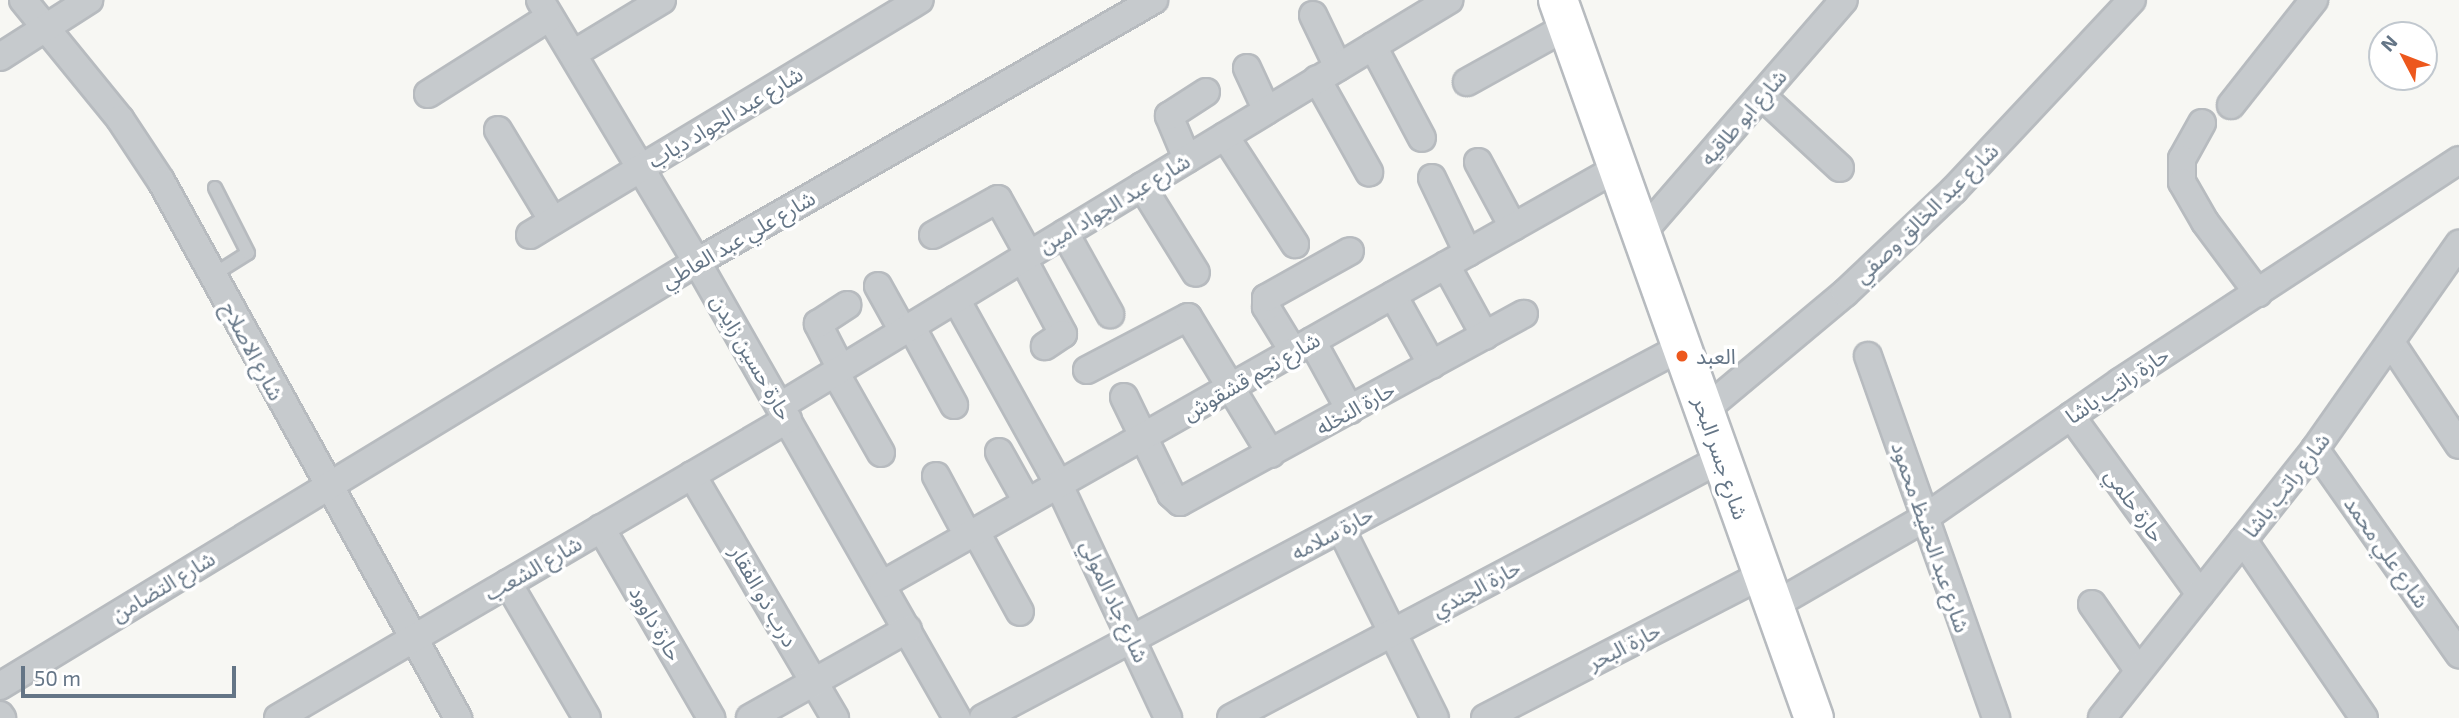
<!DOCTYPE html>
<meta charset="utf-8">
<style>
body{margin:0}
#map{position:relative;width:2459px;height:718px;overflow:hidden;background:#f7f7f3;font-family:"Exo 2","Noto Sans Arabic",sans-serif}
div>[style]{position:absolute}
.roads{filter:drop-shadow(2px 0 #b7bbbf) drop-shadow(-2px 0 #b7bbbf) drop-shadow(0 2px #b7bbbf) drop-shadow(0 -2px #b7bbbf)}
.lane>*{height:12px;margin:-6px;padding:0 6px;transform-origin:6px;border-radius:6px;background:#c6cacd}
.street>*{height:26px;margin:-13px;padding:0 13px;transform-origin:13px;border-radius:13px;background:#c6cacd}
.primary>*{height:38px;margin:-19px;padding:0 19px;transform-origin:19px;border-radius:19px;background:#fff}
.dots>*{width:19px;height:19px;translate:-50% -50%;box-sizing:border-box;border:4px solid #fff;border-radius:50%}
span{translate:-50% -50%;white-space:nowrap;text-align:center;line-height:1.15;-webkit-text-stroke:7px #fff;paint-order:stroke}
.street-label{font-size:21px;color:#647586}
.poi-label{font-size:21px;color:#647586}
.left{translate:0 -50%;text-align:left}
.north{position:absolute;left:2368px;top:21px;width:70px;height:70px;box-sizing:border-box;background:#fff;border:2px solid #c1c8cf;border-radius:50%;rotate:312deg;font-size:19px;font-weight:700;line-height:28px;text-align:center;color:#647586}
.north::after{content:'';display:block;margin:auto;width:24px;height:32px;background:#ed581d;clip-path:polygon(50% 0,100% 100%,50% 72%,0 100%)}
.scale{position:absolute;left:21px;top:666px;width:215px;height:32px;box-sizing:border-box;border:4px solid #647586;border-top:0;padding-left:9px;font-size:21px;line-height:24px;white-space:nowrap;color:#647586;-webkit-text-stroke:5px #fff;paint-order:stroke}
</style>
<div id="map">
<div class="roads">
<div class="lane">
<i style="left:213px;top:275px;width:41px;rotate:-32.2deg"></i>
<i style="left:248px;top:253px;width:73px;rotate:-116.9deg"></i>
</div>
<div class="street">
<i style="left:23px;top:0;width:154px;rotate:50.8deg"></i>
<i style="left:120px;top:119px;width:74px;rotate:56.5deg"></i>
<i style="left:161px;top:181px;width:614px;rotate:61.05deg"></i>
<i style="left:540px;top:0;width:305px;rotate:59.1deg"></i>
<i style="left:697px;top:262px;width:525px;rotate:60.31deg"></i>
<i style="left:1313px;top:15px;width:58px;rotate:64.3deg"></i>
<i style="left:1373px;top:46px;width:104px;rotate:62deg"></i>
<i style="left:573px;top:54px;width:104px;rotate:-31.2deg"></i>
<i style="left:0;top:57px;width:106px;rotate:-32.6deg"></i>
<i style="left:1247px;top:68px;width:47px;rotate:65.1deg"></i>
<i style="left:1317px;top:79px;width:107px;rotate:60.8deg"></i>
<i style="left:1467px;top:82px;width:115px;rotate:-29deg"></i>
<i style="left:428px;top:94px;width:144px;rotate:-32.3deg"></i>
<i style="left:1762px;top:96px;width:106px;rotate:42.7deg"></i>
<i style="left:2231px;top:105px;width:134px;rotate:-51.7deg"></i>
<i style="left:2202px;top:123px;width:41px;rotate:119.1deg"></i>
<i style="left:2182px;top:159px;width:23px;rotate:90deg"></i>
<i style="left:2182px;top:182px;width:46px;rotate:60.1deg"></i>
<i style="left:2205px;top:222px;width:89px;rotate:53.3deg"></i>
<i style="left:498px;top:130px;width:106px;rotate:58.9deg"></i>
<i style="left:1225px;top:136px;width:129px;rotate:57.1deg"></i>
<i style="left:1187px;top:159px;width:47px;rotate:-112.7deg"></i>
<i style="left:1169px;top:116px;width:44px;rotate:-33deg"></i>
<i style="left:1478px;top:162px;width:74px;rotate:61.7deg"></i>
<i style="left:1432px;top:178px;width:83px;rotate:64.4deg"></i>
<i style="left:1142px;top:186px;width:102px;rotate:58.2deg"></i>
<i style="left:1065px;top:233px;width:93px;rotate:60.9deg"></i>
<i style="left:1642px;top:233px;width:308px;rotate:-49.1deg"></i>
<i style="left:530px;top:235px;width:455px;rotate:-31.1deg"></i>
<i style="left:933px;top:235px;width:74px;rotate:-29deg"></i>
<i style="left:998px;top:199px;width:64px;rotate:61deg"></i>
<i style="left:1023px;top:259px;width:85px;rotate:61.9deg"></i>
<i style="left:1063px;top:334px;width:22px;rotate:146deg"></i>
<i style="left:1446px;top:265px;width:81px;rotate:61.2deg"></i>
<i style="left:878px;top:286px;width:51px;rotate:60.9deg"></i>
<i style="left:1393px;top:295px;width:80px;rotate:60.9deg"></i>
<i style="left:956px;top:299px;width:213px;rotate:61deg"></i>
<i style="left:1059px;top:485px;width:257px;rotate:64.9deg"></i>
<i style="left:911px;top:326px;width:90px;rotate:61.4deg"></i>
<i style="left:1312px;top:341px;width:79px;rotate:61.2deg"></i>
<i style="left:2392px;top:344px;width:121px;rotate:56.4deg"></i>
<i style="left:1293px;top:351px;width:52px;rotate:-121.5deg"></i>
<i style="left:1266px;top:307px;width:9px;rotate:-90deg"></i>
<i style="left:1266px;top:298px;width:96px;rotate:-29.2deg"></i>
<i style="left:1868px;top:356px;width:384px;rotate:70.5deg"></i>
<i style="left:841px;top:369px;width:51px;rotate:-117.1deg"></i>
<i style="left:818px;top:324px;width:35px;rotate:-33deg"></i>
<i style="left:1087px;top:370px;width:114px;rotate:-27.7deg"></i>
<i style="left:1188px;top:317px;width:160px;rotate:58.8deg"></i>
<i style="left:835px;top:372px;width:93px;rotate:60.4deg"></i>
<i style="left:1124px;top:397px;width:108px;rotate:64.1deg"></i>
<i style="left:1171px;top:494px;width:12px;rotate:42deg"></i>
<i style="left:1180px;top:502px;width:392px;rotate:-28.7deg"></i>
<i style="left:780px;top:406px;width:783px;rotate:-31.25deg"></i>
<i style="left:1705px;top:410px;width:182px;rotate:-39.9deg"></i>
<i style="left:1845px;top:293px;width:150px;rotate:-43.4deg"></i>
<i style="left:1954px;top:190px;width:260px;rotate:-46.9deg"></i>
<i style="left:2071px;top:416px;width:220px;rotate:54.1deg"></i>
<i style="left:2315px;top:449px;width:251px;rotate:54.9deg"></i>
<i style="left:999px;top:452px;width:57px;rotate:60.8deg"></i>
<i style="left:692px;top:475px;width:282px;rotate:59.5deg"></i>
<i style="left:936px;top:476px;width:68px;rotate:61.9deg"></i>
<i style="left:601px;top:528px;width:220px;rotate:59.9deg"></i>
<i style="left:1341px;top:529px;width:211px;rotate:63.6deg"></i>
<i style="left:976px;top:532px;width:91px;rotate:61.2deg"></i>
<i style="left:2243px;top:540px;width:215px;rotate:55.8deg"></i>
<i style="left:508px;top:583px;width:156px;rotate:59.7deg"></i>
<i style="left:883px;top:584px;width:846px;rotate:-29.53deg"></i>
<i style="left:2092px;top:604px;width:80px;rotate:55.1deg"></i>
<i style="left:1773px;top:606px;width:173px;rotate:-30.1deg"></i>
<i style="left:1923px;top:519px;width:240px;rotate:-34.8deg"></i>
<i style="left:2120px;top:382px;width:405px;rotate:-33.2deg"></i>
<i style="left:0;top:686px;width:816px;rotate:-31.31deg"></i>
<i style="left:697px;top:262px;width:527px;rotate:-29.83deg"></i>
<i style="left:0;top:715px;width:4px;rotate:56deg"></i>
<i style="left:278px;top:718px;width:591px;rotate:-30.38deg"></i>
<i style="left:750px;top:718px;width:181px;rotate:-29.4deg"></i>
<i style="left:983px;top:718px;width:791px;rotate:-27.96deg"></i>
<i style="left:1231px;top:718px;width:554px;rotate:-27.86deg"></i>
<i style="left:1485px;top:718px;width:312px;rotate:-27.3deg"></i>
<i style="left:2102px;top:718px;width:343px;rotate:-51.6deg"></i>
<i style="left:2315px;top:449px;width:251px;rotate:-54.9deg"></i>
</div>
<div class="primary">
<i style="left:1558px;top:0;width:762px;rotate:70.38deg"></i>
</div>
</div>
<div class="dots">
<i style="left:1682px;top:356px;background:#ed581d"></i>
</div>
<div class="street-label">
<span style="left:725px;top:117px;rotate:-31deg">شارع عبد الجواد دياب</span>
<span style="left:1743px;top:117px;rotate:-49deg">شارع ابو طاقيه</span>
<span style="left:1114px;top:203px;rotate:-31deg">شارع عبد الجواد امين</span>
<span style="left:1926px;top:213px;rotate:-44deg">شارع عبد الخالق وصفي</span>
<span style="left:738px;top:239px;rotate:-30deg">شارع علي عبد العاطي</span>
<span style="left:253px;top:351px;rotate:62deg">شارع الاصلاح</span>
<span style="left:752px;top:357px;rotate:60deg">حارة حسين زايدن</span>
<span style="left:1251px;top:376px;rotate:-30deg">شارع نجم قشقوش</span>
<span style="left:2117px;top:385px;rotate:-34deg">حارة راتب باشا</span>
<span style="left:1355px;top:408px;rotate:-29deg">حارة النخله</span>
<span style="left:1721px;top:458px;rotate:71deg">شارع جسر البحر</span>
<span style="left:2286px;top:485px;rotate:-52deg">شارع راتب باشا</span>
<span style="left:2135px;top:505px;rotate:54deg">حارة حلمي</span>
<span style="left:1332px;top:533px;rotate:-28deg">حارة سلامه</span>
<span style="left:1931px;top:537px;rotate:71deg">شارع عبد الحفيظ محمود</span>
<span style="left:2387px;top:552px;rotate:55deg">شارع علي محمد</span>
<span style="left:533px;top:568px;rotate:-30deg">شارع الشعب</span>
<span style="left:163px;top:586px;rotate:-31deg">شارع التضامن</span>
<span style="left:1476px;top:588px;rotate:-28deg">حارة الجندي</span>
<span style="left:764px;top:596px;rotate:60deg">درب ذو الفقار</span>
<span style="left:1115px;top:601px;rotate:65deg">شارع جاد المولي</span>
<span style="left:656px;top:623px;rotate:60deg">حارة داوود</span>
<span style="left:1624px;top:646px;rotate:-27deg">حارة البحر</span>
</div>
<div class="poi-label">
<span class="left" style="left:1696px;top:356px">العبد</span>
</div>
<div class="north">N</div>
<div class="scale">50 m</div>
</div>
